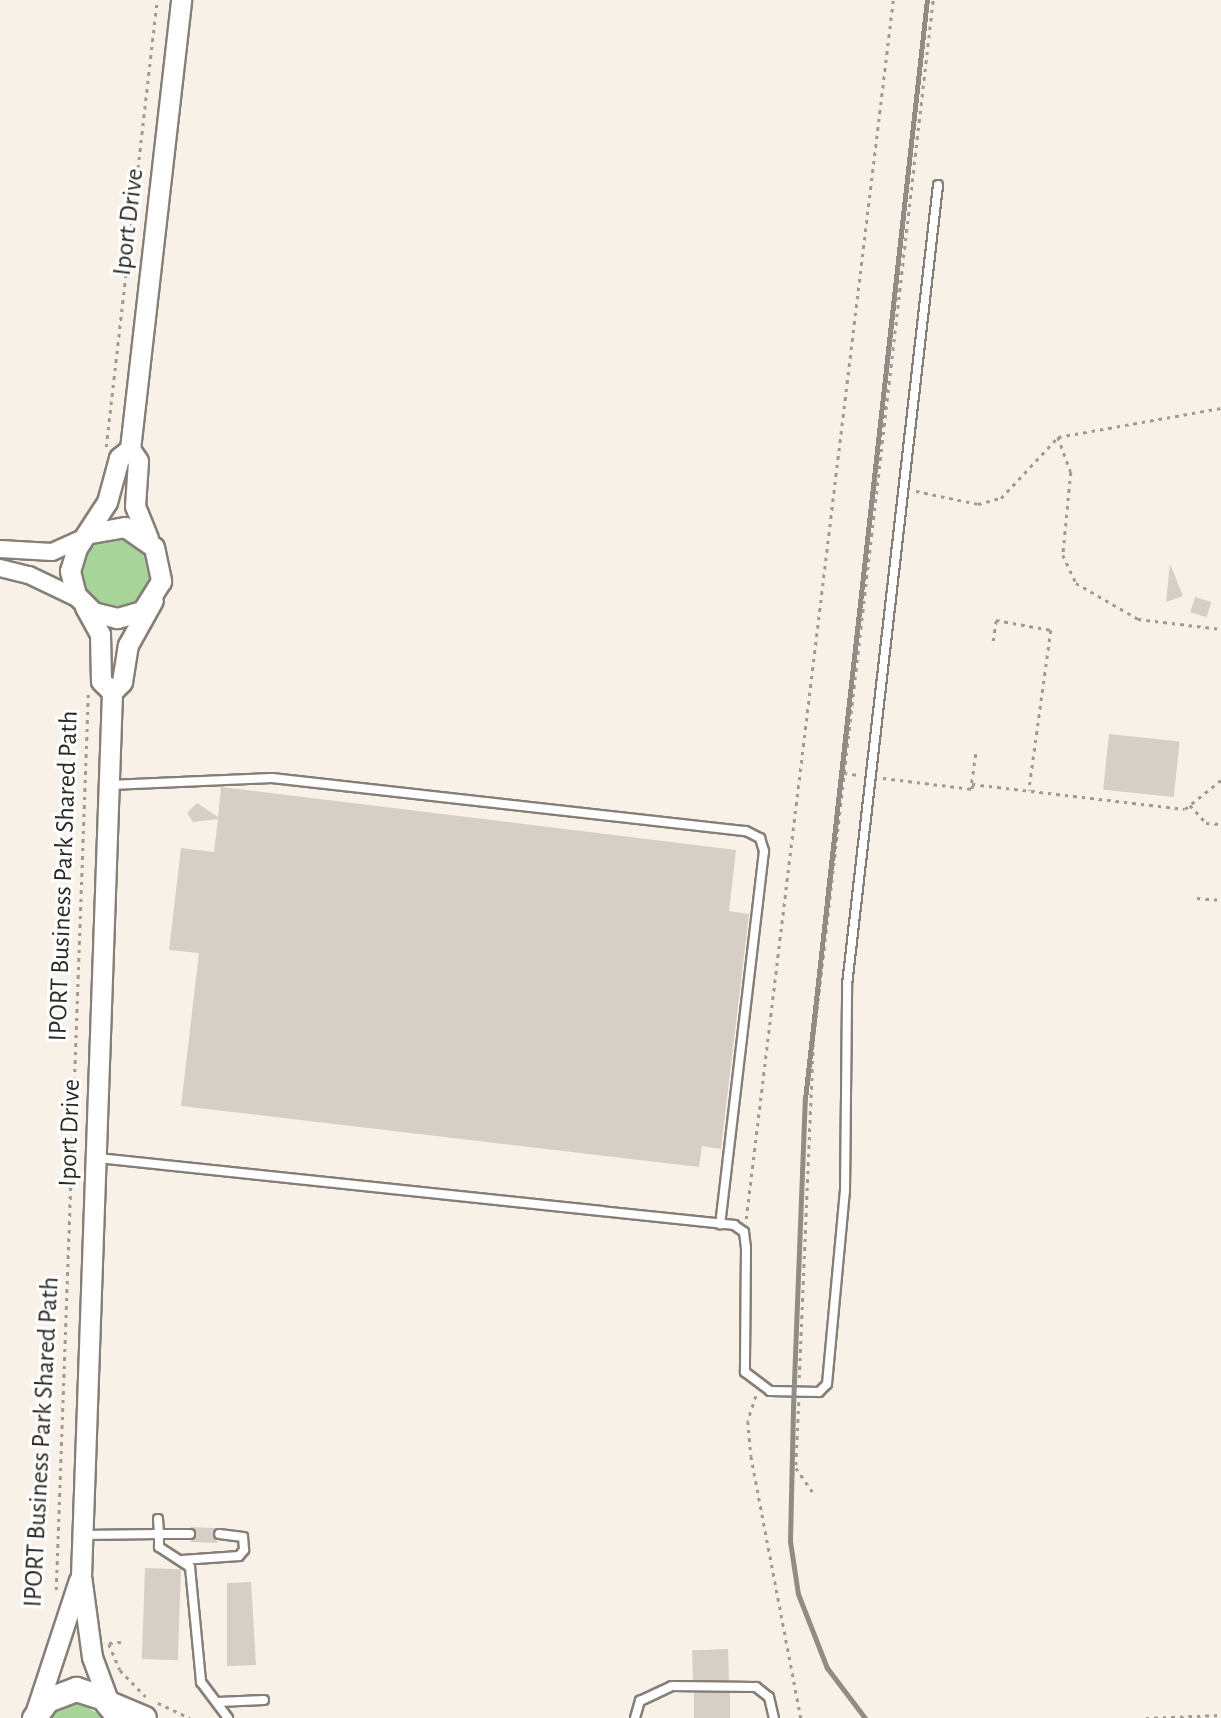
<!DOCTYPE html>
<style>
body{margin:0}
#map{position:relative;width:1221px;height:1718px;overflow:hidden;background:#f8f1e7;font-family:"Alegreya Sans",sans-serif}
div>[style]{position:absolute}
.green>*{inset:0;background:#a7d499}
.round{border-radius:50%}
.building>*{inset:0;background:#d6cfc6;transform-origin:0 0}
.path>*{height:2.5px;margin-top:-1.25px;transform-origin:0;background:repeating-linear-gradient(90deg,#9f9a93 0 3.5px,transparent 0 8.5px)}
.roads{filter:drop-shadow(2px 0 #867f77) drop-shadow(-2px 0 #867f77) drop-shadow(0 2px #867f77) drop-shadow(0 -2px #867f77)}
.service>*{height:8px;margin:-4px;padding:0 4px;transform-origin:4px;border-radius:4px;background:#fff}
.minor>*{height:16px;margin:-8px;padding:0 8px;transform-origin:8px;border-radius:8px;background:#fff}
.tertiary>*{height:19px;margin:-9.5px;padding:0 9.5px;transform-origin:9.5px;border-radius:9.5px;background:#fff}
.secondary>*{height:23px;margin:-11.5px;padding:0 11.5px;transform-origin:11.5px;border-radius:11.5px;background:#fff}
.rail>*{height:5px;margin:-2.5px;padding:0 2.5px;transform-origin:2.5px;border-radius:2.5px;background:#918c85}
span{translate:-50% -50%;white-space:nowrap;text-align:center;line-height:1.15;-webkit-text-stroke:6px #fff;paint-order:stroke}
.street-label{font-size:26px;color:#2c2a26}
</style>
<div id="map">
<div class="green">
<i class="round" style="left:81px;top:538px;width:70px;height:70px"></i>
<i style="clip-path:polygon(79px 1702px,105px 1718px,47px 1718px,57px 1708px)"></i>
</div>
<div class="building">
<i style="clip-path:polygon(1170px 564px,1183px 596px,1166px 602px)"></i>
<i style="left:1195px;top:597px;width:17px;height:16px;rotate:17deg"></i>
<i style="left:1109px;top:734px;width:71px;height:56px;rotate:6deg"></i>
<i style="clip-path:polygon(221px 787px,736px 850px,729px 911px,749px 914px,721px 1149px,702px 1146px,699px 1167px,181px 1106px,199px 953px,169px 950px,181px 848px,214px 852px,218px 819px,193px 822px,187px 813px,197px 803px,218px 817px)"></i>
<i style="clip-path:polygon(190px 1527px,216px 1528px,213px 1536px,218px 1543px,190px 1542px,196px 1535px)"></i>
<i style="left:145px;top:1568px;width:36px;height:91px;rotate:2deg"></i>
<i style="clip-path:polygon(251px 1582px,256px 1665px,227px 1666px,227px 1583px)"></i>
<i style="left:728px;top:1649px;width:31px;height:36px;rotate:88deg"></i>
<i style="left:694px;top:1693px;width:36px;height:25px"></i>
</div>
<div class="path">
<i style="left:1058px;top:437px;width:37px;rotate:70deg"></i>
<i style="left:1071px;top:472px;width:83px;rotate:95.5deg"></i>
<i style="left:1063px;top:555px;width:31px;rotate:65deg"></i>
<i style="left:1076px;top:583px;width:72px;rotate:30.1deg"></i>
<i style="left:1138px;top:619px;width:84px;rotate:6.9deg"></i>
<i style="left:106px;top:447px;width:450px;rotate:-83.5deg"></i>
<i style="left:916px;top:491px;width:63px;rotate:11.8deg"></i>
<i style="left:978px;top:504px;width:24px;rotate:-15deg"></i>
<i style="left:1001px;top:498px;width:83px;rotate:-46.9deg"></i>
<i style="left:1058px;top:437px;width:166px;rotate:-10.1deg"></i>
<i style="left:993px;top:641px;width:21px;rotate:-82deg"></i>
<i style="left:996px;top:620px;width:56px;rotate:10.3deg"></i>
<i style="left:1051px;top:630px;width:162px;rotate:97.8deg"></i>
<i style="left:976px;top:754px;width:30px;rotate:98deg"></i>
<i style="left:972px;top:784px;width:214px;rotate:6.7deg"></i>
<i style="left:1185px;top:809px;width:46px;rotate:-38.9deg"></i>
<i style="left:844px;top:773px;width:15px;rotate:8deg"></i>
<i style="left:883px;top:778px;width:90px;rotate:7deg"></i>
<i style="left:972px;top:789px;width:5px;rotate:-90deg"></i>
<i style="left:1190px;top:805px;width:24px;rotate:48deg"></i>
<i style="left:1206px;top:823px;width:15px;rotate:4deg"></i>
<i style="left:1197px;top:898px;width:24px;rotate:5deg"></i>
<i style="left:746px;top:1219px;width:1228px;rotate:-83.12deg"></i>
<i style="left:799px;top:1378px;width:335px;rotate:-87.6deg"></i>
<i style="left:813px;top:1043px;width:1050px;rotate:-83.44deg"></i>
<i style="left:756px;top:1396px;width:26px;rotate:108deg"></i>
<i style="left:748px;top:1421px;width:35px;rotate:85deg"></i>
<i style="left:751px;top:1456px;width:267px;rotate:79.2deg"></i>
<i style="left:799px;top:1402px;width:66px;rotate:92.6deg"></i>
<i style="left:796px;top:1468px;width:29px;rotate:55deg"></i>
<i style="left:56px;top:1590px;width:897px;rotate:-87.95deg"></i>
<i style="left:109px;top:1643px;width:12px;rotate:-5deg"></i>
<i style="left:109px;top:1644px;width:28px;rotate:67deg"></i>
<i style="left:120px;top:1670px;width:37px;rotate:46deg"></i>
<i style="left:158px;top:1703px;width:35px;rotate:25deg"></i>
<i style="left:1146px;top:1718px;width:75px;rotate:-2.3deg"></i>
</div>
<div class="roads">
<div class="service">
<i style="left:110px;top:785px;width:162px;rotate:-2.5deg"></i>
<i style="left:272px;top:778px;width:477px;rotate:6.4deg"></i>
<i style="left:746px;top:831px;width:16px;rotate:27deg"></i>
<i style="left:760px;top:838px;width:14px;rotate:73deg"></i>
<i style="left:764px;top:851px;width:376px;rotate:96.7deg"></i>
<i style="left:98px;top:1158px;width:640px;rotate:6.01deg"></i>
<i style="left:734px;top:1225px;width:12px;rotate:35deg"></i>
<i style="left:744px;top:1232px;width:16px;rotate:83deg"></i>
<i style="left:746px;top:1248px;width:124px;rotate:90.5deg"></i>
<i style="left:745px;top:1372px;width:31px;rotate:37deg"></i>
<i style="left:770px;top:1391px;width:49px;rotate:1.2deg"></i>
<i style="left:819px;top:1392px;width:11px;rotate:-45deg"></i>
<i style="left:827px;top:1384px;width:194px;rotate:-84.7deg"></i>
<i style="left:845px;top:1191px;width:206px;rotate:-89.4deg"></i>
<i style="left:847px;top:985px;width:805px;rotate:-83.51deg"></i>
<i style="left:158px;top:1519px;width:15px;rotate:86deg"></i>
<i style="left:159px;top:1534px;width:31px"></i>
<i style="left:82px;top:1535px;width:77px;rotate:-0.7deg"></i>
<i style="left:159px;top:1534px;width:13px;rotate:90deg"></i>
<i style="left:159px;top:1547px;width:37px;rotate:33deg"></i>
<i style="left:190px;top:1567px;width:116px;rotate:84.5deg"></i>
<i style="left:201px;top:1682px;width:45px;rotate:53.1deg"></i>
<i style="left:182px;top:1560px;width:57px;rotate:-4deg"></i>
<i style="left:239px;top:1556px;width:8px;rotate:-50deg"></i>
<i style="left:244px;top:1550px;width:13px;rotate:-94deg"></i>
<i style="left:243px;top:1537px;width:24px;rotate:-173deg"></i>
<i style="left:218px;top:1702px;width:46px;rotate:-2.5deg"></i>
<i style="left:635px;top:1718px;width:18px;rotate:-74deg"></i>
<i style="left:640px;top:1701px;width:35px;rotate:-25deg"></i>
<i style="left:672px;top:1686px;width:84px;rotate:0.7deg"></i>
<i style="left:756px;top:1687px;width:16px;rotate:38deg"></i>
<i style="left:769px;top:1697px;width:22px;rotate:77deg"></i>
</div>
<div class="minor">
<i style="left:0;top:549px;width:52px;rotate:3.3deg"></i>
<i style="left:52px;top:552px;width:36px;rotate:-24deg"></i>
<i style="left:0;top:568px;width:30px;rotate:14deg"></i>
<i style="left:29px;top:575px;width:55px;rotate:25.6deg"></i>
</div>
<div class="tertiary">
<i style="left:130px;top:449px;width:14px;rotate:56deg"></i>
<i style="left:138px;top:461px;width:45px;rotate:93.8deg"></i>
<i style="left:135px;top:506px;width:35px;rotate:68deg"></i>
<i style="left:91px;top:533px;width:35px;rotate:-10deg"></i>
<i style="left:125px;top:527px;width:35px;rotate:35deg"></i>
<i style="left:154px;top:547px;width:35px;rotate:78deg"></i>
<i style="left:161px;top:581px;width:36px;rotate:122deg"></i>
<i style="left:142px;top:611px;width:26px;rotate:164deg"></i>
<i style="left:117px;top:618px;width:25px;rotate:-166deg"></i>
<i style="left:93px;top:612px;width:24px;rotate:-135deg"></i>
<i style="left:76px;top:595px;width:25px;rotate:-104deg"></i>
<i style="left:70px;top:571px;width:24px;rotate:-73deg"></i>
<i style="left:77px;top:548px;width:55px;rotate:-56.9deg"></i>
<i style="left:107px;top:502px;width:46px;rotate:-74.7deg"></i>
<i style="left:119px;top:458px;width:14px;rotate:-39deg"></i>
<i style="left:130px;top:449px;width:452px;rotate:-83.5deg"></i>
<i style="left:85px;top:607px;width:31px;rotate:61deg"></i>
<i style="left:100px;top:634px;width:47px;rotate:88.8deg"></i>
<i style="left:101px;top:681px;width:16px;rotate:45deg"></i>
<i style="left:109px;top:1703px;width:49px;rotate:-110.3deg"></i>
<i style="left:92px;top:1657px;width:82px;rotate:-97.7deg"></i>
<i style="left:81px;top:1576px;width:885px;rotate:-87.99deg"></i>
<i style="left:112px;top:692px;width:14px;rotate:-45deg"></i>
<i style="left:122px;top:682px;width:37px;rotate:-81deg"></i>
<i style="left:128px;top:645px;width:51px;rotate:-60.9deg"></i>
<i style="left:35px;top:1714px;width:141px;rotate:-71.8deg"></i>
</div>
<div class="secondary">
<i style="left:109px;top:1703px;width:38px;rotate:23deg"></i>
<i style="left:34px;top:1718px;width:22px;rotate:-54deg"></i>
<i style="left:47px;top:1700px;width:31px;rotate:-21deg"></i>
<i style="left:76px;top:1689px;width:28px;rotate:18deg"></i>
<i style="left:103px;top:1698px;width:26px;rotate:51deg"></i>
</div>
</div>
<div class="rail">
<i style="left:865px;top:1718px;width:63px;rotate:-127.2deg"></i>
<i style="left:827px;top:1668px;width:79px;rotate:-111.4deg"></i>
<i style="left:798px;top:1594px;width:54px;rotate:-98.6deg"></i>
<i style="left:790px;top:1541px;width:134px;rotate:-88.7deg"></i>
<i style="left:793px;top:1407px;width:308px;rotate:-87.8deg"></i>
<i style="left:805px;top:1099px;width:1106px;rotate:-83.67deg"></i>
</div>
<div class="street-label">
<span style="left:129px;top:222px;rotate:-83deg">Iport Drive</span>
<span style="left:64px;top:876px;rotate:-88deg">IPORT Business Park Shared Path</span>
<span style="left:70px;top:1133px;rotate:-88deg">Iport Drive</span>
<span style="left:42px;top:1442px;rotate:-87deg">IPORT Business Park Shared Path</span>
</div>
</div>
